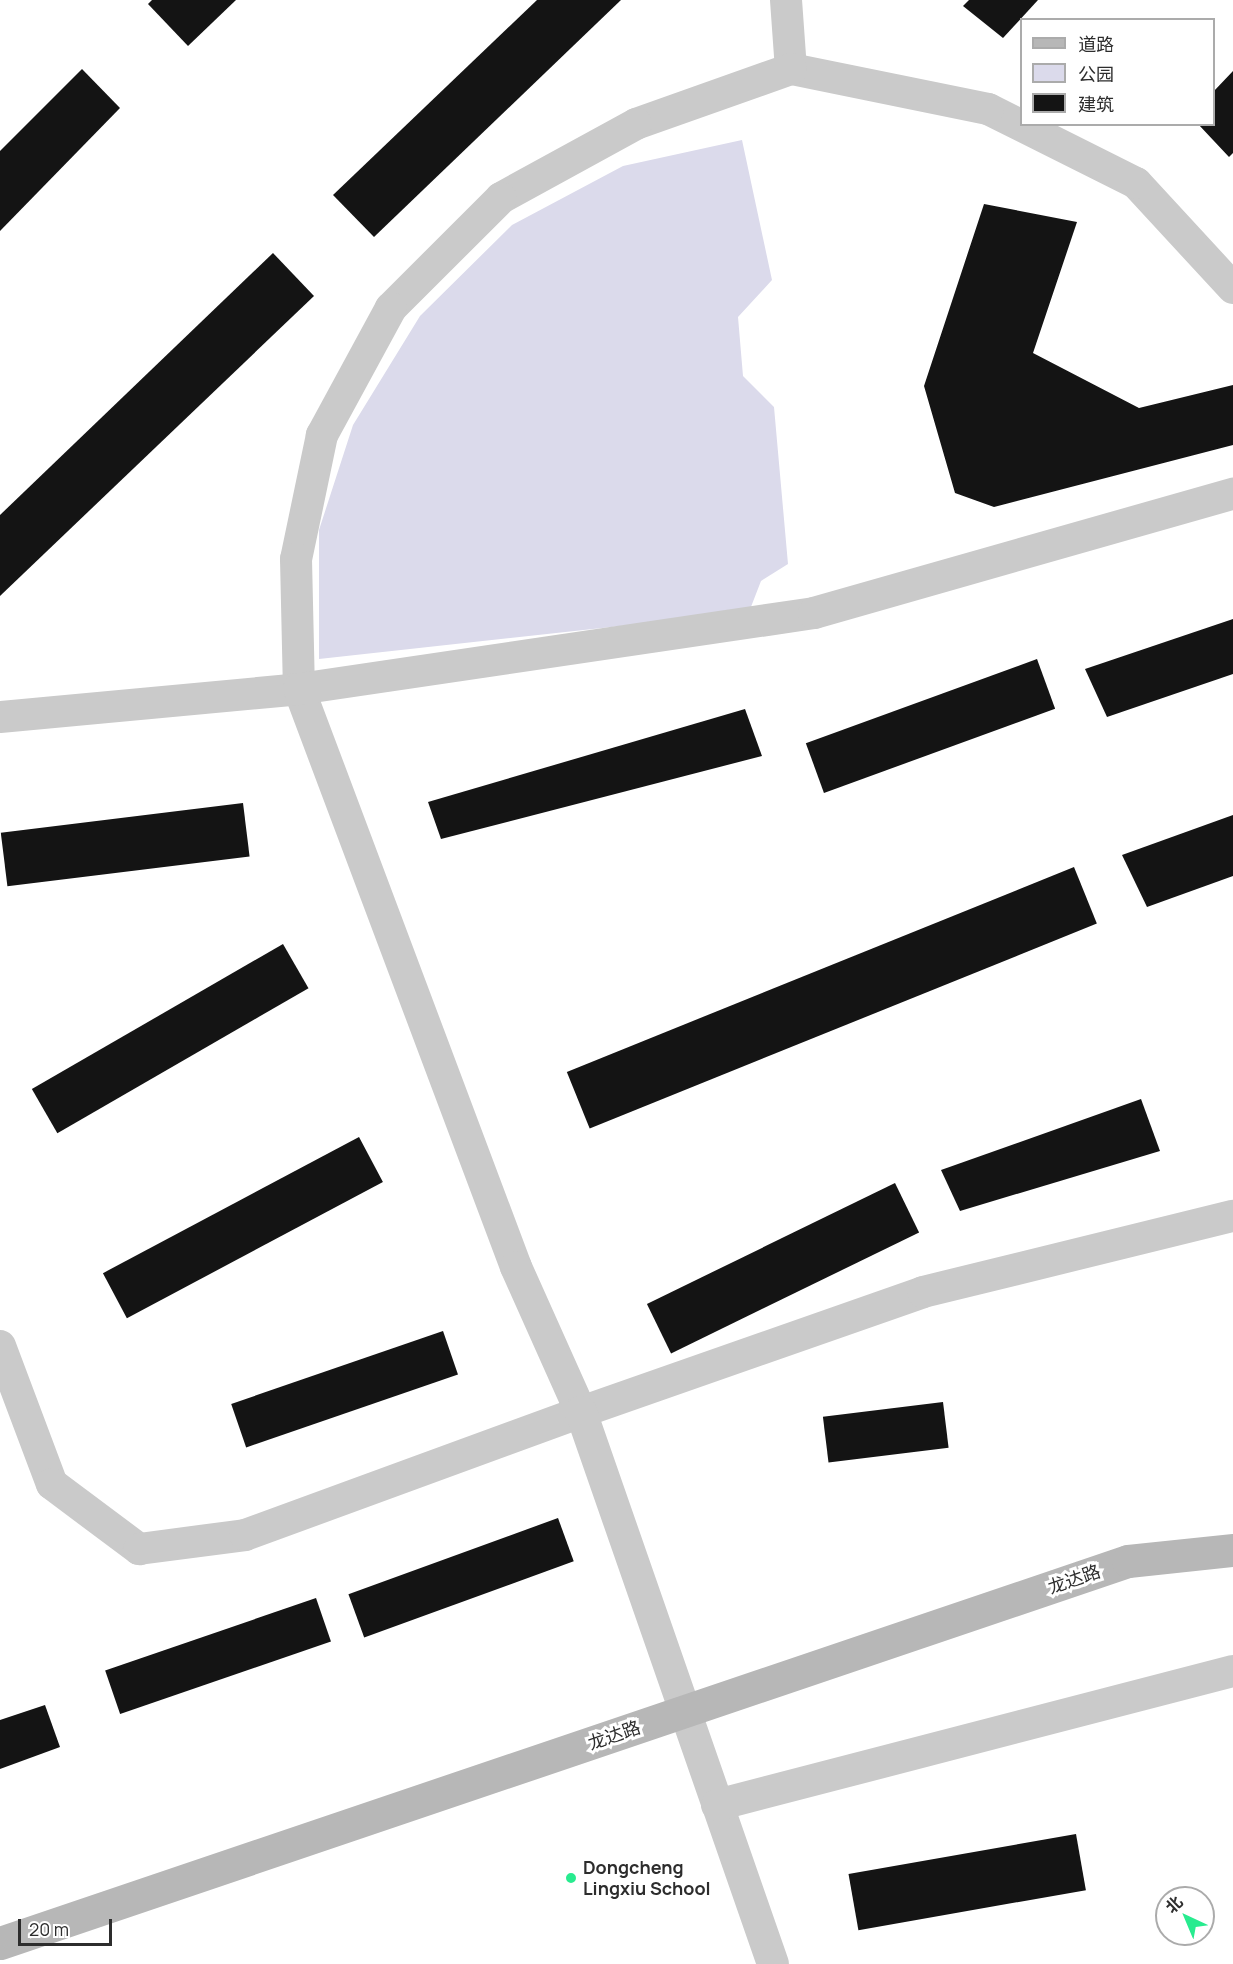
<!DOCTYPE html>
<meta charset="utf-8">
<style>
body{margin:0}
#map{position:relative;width:1233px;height:1964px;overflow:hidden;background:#fff;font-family:Manrope,"Noto Sans SC",sans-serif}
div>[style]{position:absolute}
.green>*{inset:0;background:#dbdaeb}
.building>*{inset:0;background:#141414;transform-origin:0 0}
.street>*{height:32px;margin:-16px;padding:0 16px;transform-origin:16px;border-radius:16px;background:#cacaca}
.secondary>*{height:33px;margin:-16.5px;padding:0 16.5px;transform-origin:16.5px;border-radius:16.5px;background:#b7b7b7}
.dots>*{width:16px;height:16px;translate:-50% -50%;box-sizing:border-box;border:3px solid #fff;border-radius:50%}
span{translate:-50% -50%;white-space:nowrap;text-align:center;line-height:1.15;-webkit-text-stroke:6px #fff;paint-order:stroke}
.street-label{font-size:18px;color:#2d2d2d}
.poi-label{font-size:18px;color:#2d2d2d;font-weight:700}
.left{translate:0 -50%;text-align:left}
.legend{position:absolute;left:1020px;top:18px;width:195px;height:108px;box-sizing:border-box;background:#fff;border:2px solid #ababab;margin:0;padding:8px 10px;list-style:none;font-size:18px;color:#2d2d2d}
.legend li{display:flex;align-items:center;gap:12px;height:30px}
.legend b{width:30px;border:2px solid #ababab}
.north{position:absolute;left:1155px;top:1886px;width:60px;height:60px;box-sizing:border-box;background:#fff;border:2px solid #ababab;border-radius:50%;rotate:316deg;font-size:16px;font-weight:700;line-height:24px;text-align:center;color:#2d2d2d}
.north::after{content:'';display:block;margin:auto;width:21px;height:27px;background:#28eb8f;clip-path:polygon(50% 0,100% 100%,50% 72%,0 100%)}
.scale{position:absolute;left:18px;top:1919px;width:94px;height:27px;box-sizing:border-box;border:3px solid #2d2d2d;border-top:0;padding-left:8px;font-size:18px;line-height:21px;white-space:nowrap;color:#2d2d2d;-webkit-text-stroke:4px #fff;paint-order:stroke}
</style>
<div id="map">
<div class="green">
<i style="clip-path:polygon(742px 140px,772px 280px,738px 317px,743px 376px,774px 407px,788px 564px,761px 581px,749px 612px,319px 659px,319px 530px,353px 425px,420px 316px,512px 225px,623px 166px)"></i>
</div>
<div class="building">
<i style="clip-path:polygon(152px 0,236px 0,188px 46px,148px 4px)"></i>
<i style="clip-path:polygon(537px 0,621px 0,374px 237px,333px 195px)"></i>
<i style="clip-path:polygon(969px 0,1038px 0,1003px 38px,963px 6px)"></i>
<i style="clip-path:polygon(82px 69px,120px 108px,0 231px,0 151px)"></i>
<i style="clip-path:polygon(1233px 71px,1233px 153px,1229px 157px,1198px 124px,1214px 124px,1214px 91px)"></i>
<i style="clip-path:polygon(984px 204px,1077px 222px,1033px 353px,1139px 408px,1233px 385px,1233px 445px,994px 507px,955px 493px,924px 386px)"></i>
<i style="clip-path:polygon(273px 253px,314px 296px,0 596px,0 515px)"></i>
<i style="clip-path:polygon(1233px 619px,1233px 674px,1107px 717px,1085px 669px)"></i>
<i style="left:1037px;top:659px;width:53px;height:246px;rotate:70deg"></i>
<i style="clip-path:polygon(745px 709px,762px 756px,441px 839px,428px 802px)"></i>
<i style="left:243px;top:803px;width:54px;height:244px;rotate:83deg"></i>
<i style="clip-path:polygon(1233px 815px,1233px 876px,1147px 907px,1122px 855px)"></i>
<i style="left:1074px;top:867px;width:61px;height:547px;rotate:68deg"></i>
<i style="left:283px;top:944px;width:51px;height:290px;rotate:60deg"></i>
<i style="clip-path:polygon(1141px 1099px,1160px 1151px,960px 1211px,941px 1170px)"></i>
<i style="left:359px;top:1137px;width:51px;height:290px;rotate:62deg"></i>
<i style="left:895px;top:1183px;width:55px;height:276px;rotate:64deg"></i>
<i style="left:443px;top:1331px;width:46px;height:224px;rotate:71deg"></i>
<i style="left:943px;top:1402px;width:46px;height:121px;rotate:83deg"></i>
<i style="left:558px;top:1518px;width:46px;height:223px;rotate:70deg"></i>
<i style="left:316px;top:1598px;width:46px;height:223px;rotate:71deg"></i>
<i style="clip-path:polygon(45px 1705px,60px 1747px,0 1769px,0 1720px)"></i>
<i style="left:1076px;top:1834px;width:57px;height:231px;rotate:80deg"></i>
</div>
<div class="street">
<i style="left:786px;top:0;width:69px;rotate:85.9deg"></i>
<i style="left:1233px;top:288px;width:143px;rotate:-132.7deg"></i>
<i style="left:1136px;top:183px;width:165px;rotate:-153.4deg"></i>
<i style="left:988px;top:109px;width:201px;rotate:-168.5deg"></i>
<i style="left:791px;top:69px;width:164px;rotate:160.5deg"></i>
<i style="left:636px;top:124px;width:154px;rotate:151.3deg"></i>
<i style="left:501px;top:198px;width:156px;rotate:135deg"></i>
<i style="left:391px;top:308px;width:145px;rotate:118.5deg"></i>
<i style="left:322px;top:435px;width:127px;rotate:101.8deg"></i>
<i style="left:296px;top:559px;width:130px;rotate:88.7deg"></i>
<i style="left:299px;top:689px;width:617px;rotate:69.42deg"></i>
<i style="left:516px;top:1267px;width:159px;rotate:65.9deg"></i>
<i style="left:581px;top:1412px;width:362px;rotate:-19.3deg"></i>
<i style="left:923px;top:1292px;width:319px;rotate:-13.8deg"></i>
<i style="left:0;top:717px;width:300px;rotate:-5.3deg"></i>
<i style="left:299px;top:689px;width:521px;rotate:-8.39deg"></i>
<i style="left:814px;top:613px;width:436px;rotate:-15.9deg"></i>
<i style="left:0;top:1346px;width:147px;rotate:69.4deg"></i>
<i style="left:52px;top:1484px;width:109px;rotate:36.8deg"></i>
<i style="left:139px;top:1549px;width:107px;rotate:-7.5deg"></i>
<i style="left:245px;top:1535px;width:358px;rotate:-20.1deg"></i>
<i style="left:581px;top:1412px;width:584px;rotate:70.82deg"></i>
<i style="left:717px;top:1805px;width:533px;rotate:-14.56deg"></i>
</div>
<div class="secondary">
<i style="left:0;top:1943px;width:1191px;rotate:-18.71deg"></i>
<i style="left:1128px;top:1561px;width:106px;rotate:-6deg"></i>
</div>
<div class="dots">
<i style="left:571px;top:1878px;background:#28eb8f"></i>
</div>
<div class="street-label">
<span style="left:1074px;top:1579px;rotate:-19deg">龙达路</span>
<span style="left:614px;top:1735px;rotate:-19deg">龙达路</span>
</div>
<div class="poi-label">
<span class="left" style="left:583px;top:1878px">Dongcheng<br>Lingxiu School</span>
</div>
<ul class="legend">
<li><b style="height:8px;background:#b7b7b7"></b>道路</li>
<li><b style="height:16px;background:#dbdaeb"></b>公园</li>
<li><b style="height:16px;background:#141414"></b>建筑</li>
</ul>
<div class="north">北</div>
<div class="scale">20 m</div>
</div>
